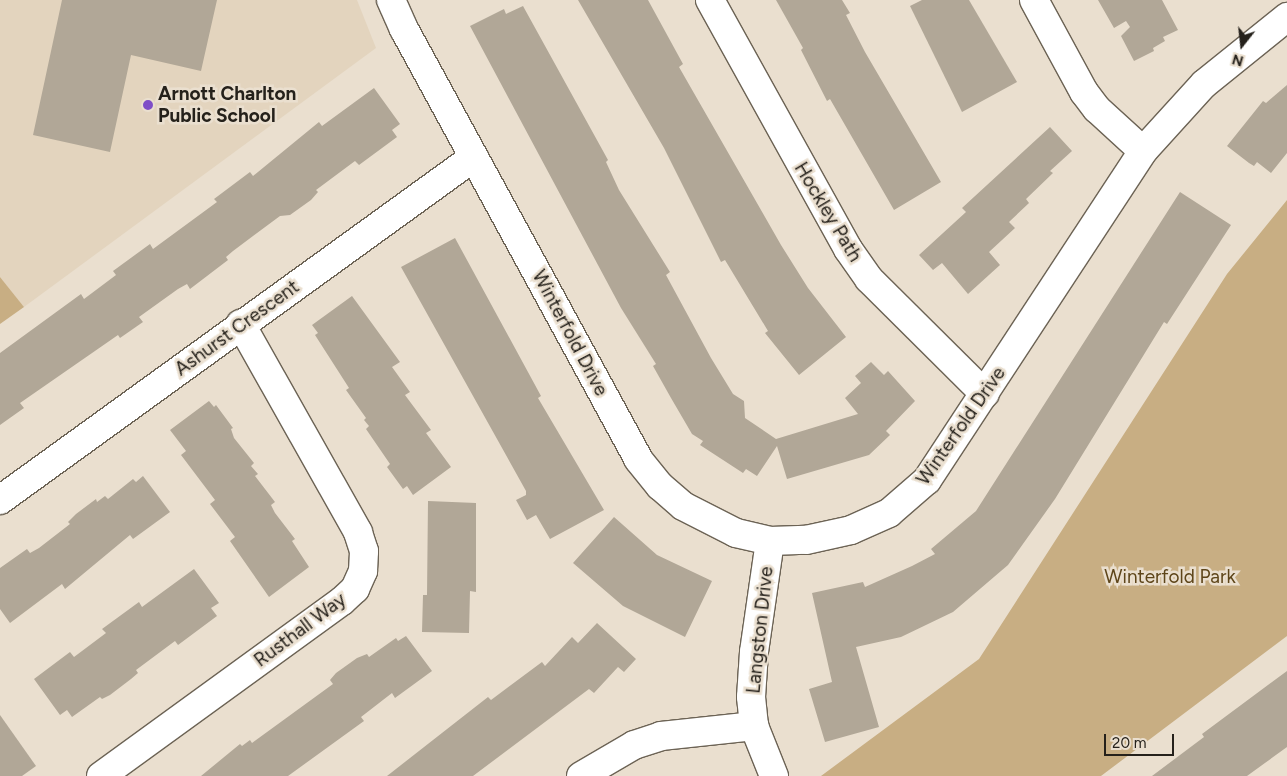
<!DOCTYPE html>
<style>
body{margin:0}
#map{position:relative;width:1287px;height:776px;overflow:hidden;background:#eadfcf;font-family:Figtree,sans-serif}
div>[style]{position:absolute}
.built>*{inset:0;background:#e3d4be}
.green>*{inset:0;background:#c8ae83}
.building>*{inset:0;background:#b1a797}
.roads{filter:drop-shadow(1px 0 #6c6355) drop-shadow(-1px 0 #6c6355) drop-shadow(0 1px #6c6355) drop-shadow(0 -1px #6c6355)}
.minor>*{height:28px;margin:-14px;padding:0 14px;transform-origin:14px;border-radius:14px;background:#fff}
.dots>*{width:14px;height:14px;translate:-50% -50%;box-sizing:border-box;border:2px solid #eadfcf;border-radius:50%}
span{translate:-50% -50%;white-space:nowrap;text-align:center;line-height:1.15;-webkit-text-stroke:5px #eadfcf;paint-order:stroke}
.poi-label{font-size:19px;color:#25211b;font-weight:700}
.left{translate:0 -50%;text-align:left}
.street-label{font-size:19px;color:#25211b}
.park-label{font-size:19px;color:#5e4519}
.north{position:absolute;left:1217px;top:20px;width:50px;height:50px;-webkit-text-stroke:4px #eadfcf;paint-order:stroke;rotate:196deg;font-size:14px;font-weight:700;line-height:20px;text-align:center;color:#25211b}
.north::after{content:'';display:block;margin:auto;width:18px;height:22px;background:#25211b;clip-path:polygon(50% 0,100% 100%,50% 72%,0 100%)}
.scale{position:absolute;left:1104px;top:734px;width:70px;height:22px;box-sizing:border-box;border:2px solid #25211b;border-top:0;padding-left:6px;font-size:15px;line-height:18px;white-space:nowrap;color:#25211b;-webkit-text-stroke:4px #eadfcf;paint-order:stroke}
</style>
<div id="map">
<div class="built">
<i style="clip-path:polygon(0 0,357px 0,376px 48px,24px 307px,0 277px)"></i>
</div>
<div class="green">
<i style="clip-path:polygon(1287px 200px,1287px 636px,1101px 776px,821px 776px,979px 659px,1227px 274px)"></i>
<i style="clip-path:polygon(0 277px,24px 307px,0 324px)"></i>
</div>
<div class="building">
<i style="clip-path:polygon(62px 0,217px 0,201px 71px,131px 55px,110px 152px,33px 135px)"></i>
<i style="clip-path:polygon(578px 0,648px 0,683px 64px,679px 67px,781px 245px,808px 288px,846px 337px,799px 375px,765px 333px,768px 331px,725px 260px,721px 262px,664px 148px)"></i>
<i style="clip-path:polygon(776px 0,842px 0,850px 13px,846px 15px,865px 52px,941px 182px,894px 210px,830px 99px,827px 101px,801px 50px,803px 48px)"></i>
<i style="clip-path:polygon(922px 0,969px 0,1017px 82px,962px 112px,910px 6px)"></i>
<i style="clip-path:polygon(1098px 0,1162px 0,1178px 30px,1163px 37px,1165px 41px,1153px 48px,1154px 51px,1134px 61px,1121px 36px,1130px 27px,1126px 21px,1114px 28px)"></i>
<i style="clip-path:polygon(523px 6px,608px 160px,606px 162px,619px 190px,670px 272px,666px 275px,711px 358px,733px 394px,744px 401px,745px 418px,776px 439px,858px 414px,845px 398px,861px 383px,855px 376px,871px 362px,884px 375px,888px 371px,915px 401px,886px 431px,890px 435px,869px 455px,787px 479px,777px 446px,757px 476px,746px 469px,743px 473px,700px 445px,703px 441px,692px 434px,671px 398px,653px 366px,656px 364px,621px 308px,470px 26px,504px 9px,506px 14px)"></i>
<i style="clip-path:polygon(1287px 85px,1287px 153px,1271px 173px,1257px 162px,1254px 166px,1249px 163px,1227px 146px,1263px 101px,1266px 103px)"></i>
<i style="clip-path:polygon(374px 88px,400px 124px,392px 130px,397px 137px,359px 165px,355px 161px,316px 190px,318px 192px,311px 200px,290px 215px,280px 216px,233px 251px,226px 257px,228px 260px,190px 289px,187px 284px,178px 289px,139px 317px,143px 322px,120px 338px,118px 335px,20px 403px,24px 408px,0 425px,0 353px,81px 294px,84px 299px,116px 275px,113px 271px,150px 244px,153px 249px,217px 202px,214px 199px,250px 172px,253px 176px,319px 122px,322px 126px)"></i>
<i style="clip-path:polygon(1050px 127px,1072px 151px,1050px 171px,1053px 173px,1026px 199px,1029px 203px,1009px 222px,1015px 228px,989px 252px,1000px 265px,968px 294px,942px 263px,933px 270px,919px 255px,966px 212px,962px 208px)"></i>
<i style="clip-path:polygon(1180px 192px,1231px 225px,1167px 324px,1164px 322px,1055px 499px,1008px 565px,953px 612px,901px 637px,856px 647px,879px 727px,825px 742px,809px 689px,832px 682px,812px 593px,863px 582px,865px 587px,912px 566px,935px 554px,931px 549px,976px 511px)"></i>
<i style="clip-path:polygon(455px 238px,541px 396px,538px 398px,604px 510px,550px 539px,536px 515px,527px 520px,516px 500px,526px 495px,526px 491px,401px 267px)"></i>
<i style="clip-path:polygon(352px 296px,400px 362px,392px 367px,410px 392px,405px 395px,431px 430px,426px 433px,451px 467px,413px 495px,407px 486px,403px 489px,387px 467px,390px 464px,366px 429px,369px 426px,364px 420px,366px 418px,346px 390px,349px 388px,315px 335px,318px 333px,312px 325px)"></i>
<i style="clip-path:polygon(209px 401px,214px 407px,216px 405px,233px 428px,231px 429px,234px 438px,254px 463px,251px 466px,258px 474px,255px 476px,275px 502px,271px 505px,275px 513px,295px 539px,292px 541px,309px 567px,269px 597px,230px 541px,235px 537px,210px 504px,215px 500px,181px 455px,186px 451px,170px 430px)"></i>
<i style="clip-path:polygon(143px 476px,170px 512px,133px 539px,130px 535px,65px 589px,62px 584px,10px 623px,0 609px,0 568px,27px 549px,30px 553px,39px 548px,70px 524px,68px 522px,76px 514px,96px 499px,97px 502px,105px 496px,108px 499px,133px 479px,136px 482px)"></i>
<i style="clip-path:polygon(428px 501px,476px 503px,476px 592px,470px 591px,469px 633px,422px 632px,423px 595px,427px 595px)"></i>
<i style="clip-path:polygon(614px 517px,657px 555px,712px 581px,685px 637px,623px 606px,573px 563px)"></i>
<i style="clip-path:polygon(194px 569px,219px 603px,211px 608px,217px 616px,178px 645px,175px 641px,136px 670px,138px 673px,131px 679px,110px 695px,102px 699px,100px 697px,72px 717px,67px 710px,60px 715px,34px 679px,70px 652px,74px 657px,106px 633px,102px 629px,139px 602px,142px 607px)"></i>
<i style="clip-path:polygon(597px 623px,636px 659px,624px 672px,618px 667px,594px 693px,589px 689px,473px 776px,387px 776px,488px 697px,491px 700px,542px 662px,545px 666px,572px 637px,578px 643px)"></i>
<i style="clip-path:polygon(406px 636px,432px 671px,395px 698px,392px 693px,361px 717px,364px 721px,288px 776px,201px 776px,240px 744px,242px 746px,250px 740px,252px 743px,333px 684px,330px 680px,336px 673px,357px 658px,367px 654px,369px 657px,396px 638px,398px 641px)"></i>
<i style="clip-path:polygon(1287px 671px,1287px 747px,1247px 776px,1152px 776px,1204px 737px,1202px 734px)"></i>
<i style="clip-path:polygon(0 715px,36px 766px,22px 776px,0 776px)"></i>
</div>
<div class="roads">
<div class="minor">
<i style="left:391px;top:0;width:32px;rotate:66deg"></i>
<i style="left:404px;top:29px;width:490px;rotate:61.4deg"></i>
<i style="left:638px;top:459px;width:35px;rotate:51deg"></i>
<i style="left:660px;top:486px;width:30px;rotate:41deg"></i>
<i style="left:683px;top:506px;width:59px;rotate:27deg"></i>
<i style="left:736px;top:533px;width:35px;rotate:13deg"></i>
<i style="left:770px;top:541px;width:36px;rotate:-2deg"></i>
<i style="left:806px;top:540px;width:46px;rotate:-12.5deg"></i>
<i style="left:851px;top:530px;width:42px;rotate:-24.1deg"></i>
<i style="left:889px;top:513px;width:50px;rotate:-41deg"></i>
<i style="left:927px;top:480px;width:394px;rotate:-56.7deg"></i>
<i style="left:1143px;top:151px;width:91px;rotate:-47.7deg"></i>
<i style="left:1204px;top:84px;width:107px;rotate:-38.9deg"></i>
<i style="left:710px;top:0;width:285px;rotate:61deg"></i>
<i style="left:848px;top:249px;width:37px;rotate:55deg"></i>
<i style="left:869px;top:279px;width:163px;rotate:44.8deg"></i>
<i style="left:1034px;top:0;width:105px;rotate:61.5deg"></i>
<i style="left:1084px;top:92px;width:21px;rotate:53deg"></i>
<i style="left:1097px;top:109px;width:62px;rotate:42.4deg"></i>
<i style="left:0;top:500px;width:585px;rotate:-35.89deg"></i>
<i style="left:770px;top:541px;width:112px;rotate:98.2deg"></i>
<i style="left:754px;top:652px;width:45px;rotate:93.8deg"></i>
<i style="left:751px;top:697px;width:29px;rotate:84deg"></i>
<i style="left:754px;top:726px;width:54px;rotate:68.2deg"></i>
<i style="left:101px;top:776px;width:298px;rotate:-36deg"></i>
<i style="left:342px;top:601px;width:18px;rotate:-43deg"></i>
<i style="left:355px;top:589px;width:20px;rotate:-66deg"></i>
<i style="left:363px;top:571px;width:20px;rotate:-87deg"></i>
<i style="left:364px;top:551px;width:20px;rotate:-108deg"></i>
<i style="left:358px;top:532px;width:239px;rotate:-119.4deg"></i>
<i style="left:581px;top:776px;width:61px;rotate:-30.3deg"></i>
<i style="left:634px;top:745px;width:28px;rotate:-18deg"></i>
<i style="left:661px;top:736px;width:94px;rotate:-6.1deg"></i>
</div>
</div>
<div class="dots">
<i style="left:148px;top:105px;background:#7f4ec7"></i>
</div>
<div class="poi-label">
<span class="left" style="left:158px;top:105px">Arnott Charlton<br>Public School</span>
</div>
<div class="street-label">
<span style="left:828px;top:212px;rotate:59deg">Hockley Path</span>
<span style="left:237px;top:328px;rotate:-36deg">Ashurst Crescent</span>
<span style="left:570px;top:333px;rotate:62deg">Winterfold Drive</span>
<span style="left:961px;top:426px;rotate:-55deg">Winterfold Drive</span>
<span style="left:300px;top:630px;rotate:-37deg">Rusthall Way</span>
<span style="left:760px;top:630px;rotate:-84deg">Langston Drive</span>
</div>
<div class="park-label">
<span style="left:1170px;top:577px">Winterfold Park</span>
</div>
<div class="north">N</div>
<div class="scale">20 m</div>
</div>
